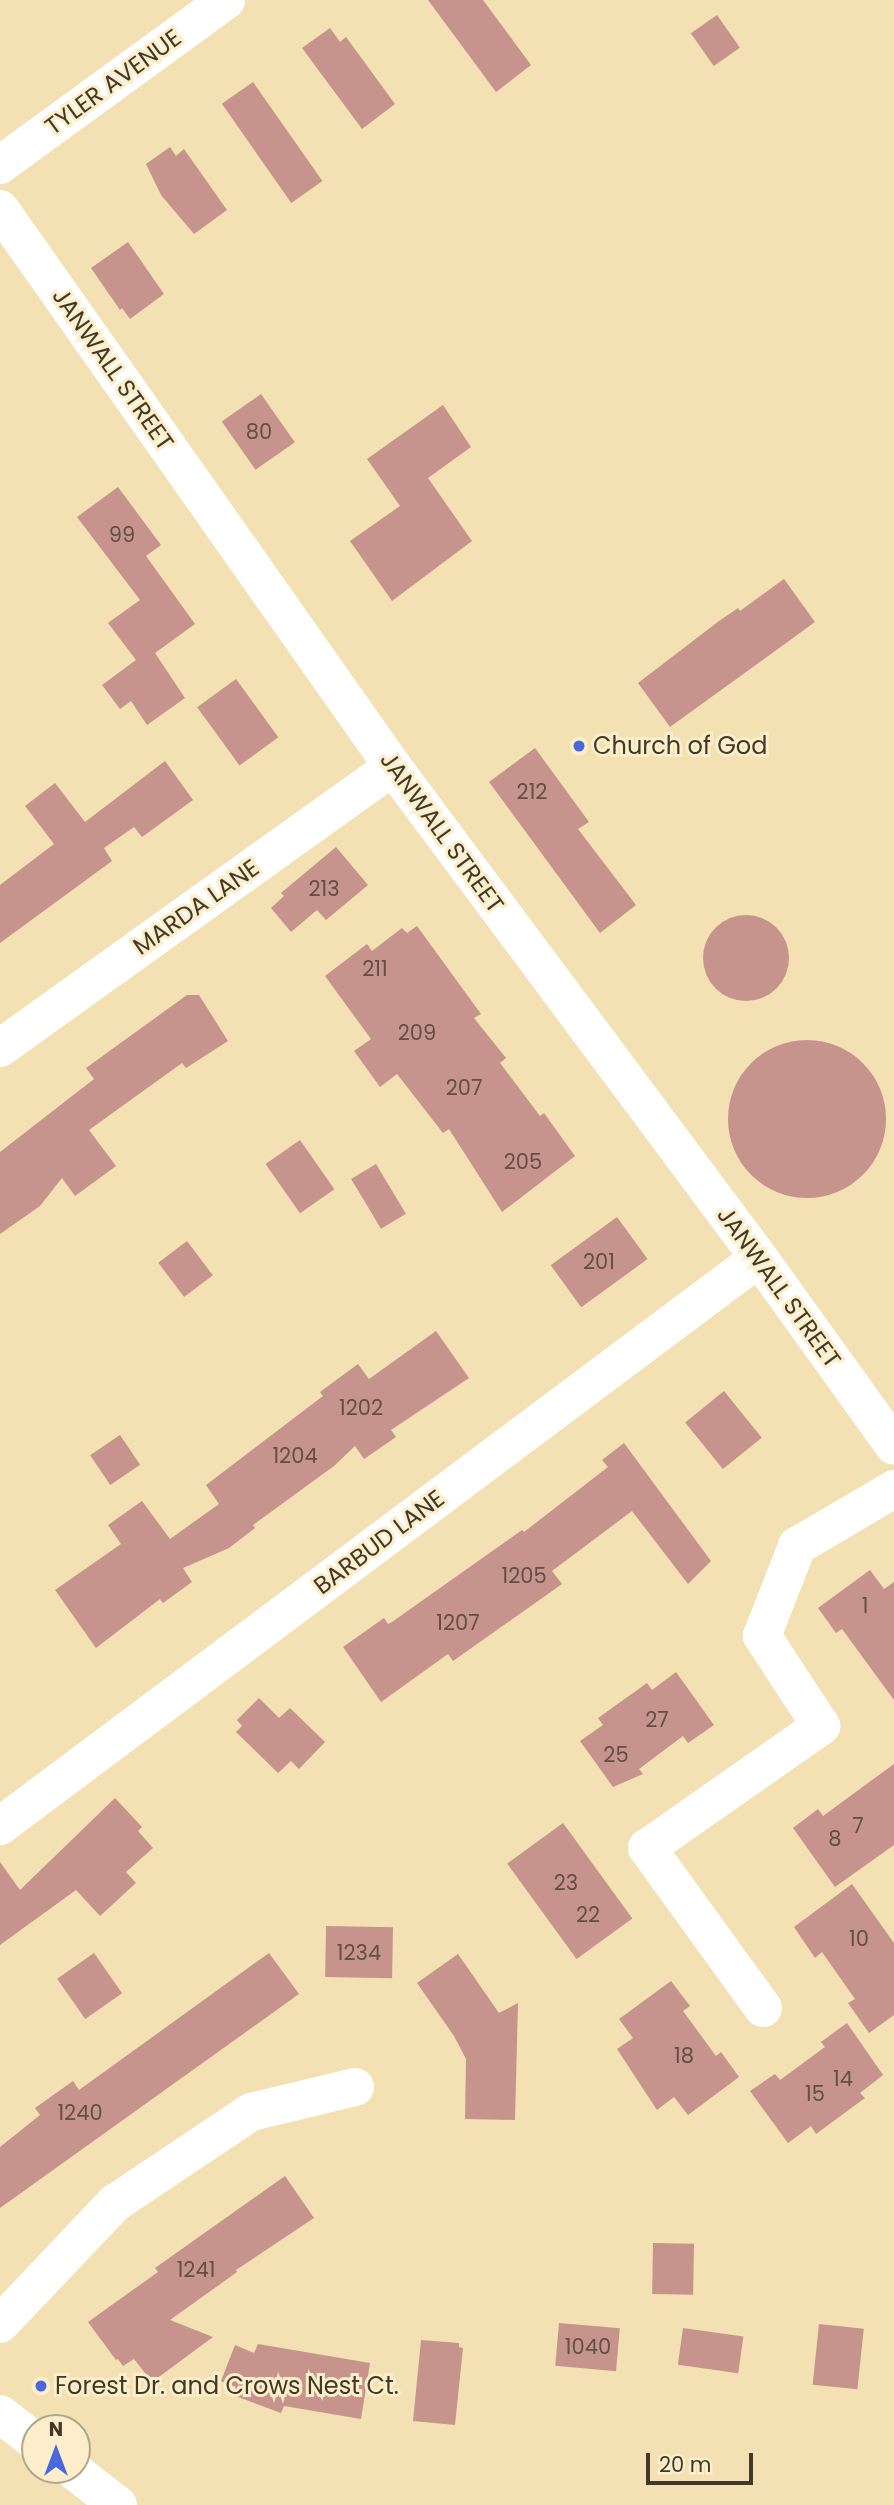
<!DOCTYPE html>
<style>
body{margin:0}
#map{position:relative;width:894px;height:2505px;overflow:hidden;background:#f3e0b3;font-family:Poppins,sans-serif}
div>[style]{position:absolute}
.building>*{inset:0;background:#c6948c;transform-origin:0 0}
.round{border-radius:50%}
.street>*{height:38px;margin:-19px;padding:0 19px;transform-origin:19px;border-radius:19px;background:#fff}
.secondary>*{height:38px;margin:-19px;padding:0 19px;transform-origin:19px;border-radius:19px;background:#fff}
.primary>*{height:38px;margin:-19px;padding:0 19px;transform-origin:19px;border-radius:19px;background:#fff}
.dots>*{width:19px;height:19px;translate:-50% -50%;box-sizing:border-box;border:4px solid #fceeca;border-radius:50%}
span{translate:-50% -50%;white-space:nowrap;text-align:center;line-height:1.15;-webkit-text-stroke:6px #fceeca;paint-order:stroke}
.number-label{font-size:21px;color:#625040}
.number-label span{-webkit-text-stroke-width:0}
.street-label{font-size:24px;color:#403927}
.poi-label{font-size:24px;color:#403927}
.left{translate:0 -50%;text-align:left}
.north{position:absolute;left:21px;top:2414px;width:70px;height:70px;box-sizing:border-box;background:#fceeca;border:2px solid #b1a689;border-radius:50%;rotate:0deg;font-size:19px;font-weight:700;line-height:28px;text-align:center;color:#403927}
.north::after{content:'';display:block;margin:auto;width:24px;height:32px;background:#4968dc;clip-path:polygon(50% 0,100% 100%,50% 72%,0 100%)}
.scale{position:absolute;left:646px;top:2453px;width:107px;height:32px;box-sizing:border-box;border:4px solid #403927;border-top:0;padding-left:9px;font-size:21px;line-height:24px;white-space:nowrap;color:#403927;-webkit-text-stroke:5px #fceeca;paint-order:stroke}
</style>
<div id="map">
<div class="building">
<i style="clip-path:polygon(428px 0,483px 0,531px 65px,496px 92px)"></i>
<i style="left:717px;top:15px;width:40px;height:32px;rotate:55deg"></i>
<i style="clip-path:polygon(330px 28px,340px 42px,346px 37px,395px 104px,362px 129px,302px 48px)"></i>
<i style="left:253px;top:82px;width:121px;height:38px;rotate:55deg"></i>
<i style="clip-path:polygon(170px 147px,176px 156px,184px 149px,227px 210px,194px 234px,161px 195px,146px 164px)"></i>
<i style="clip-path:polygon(128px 242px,164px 294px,130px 319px,122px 308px,120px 310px,91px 268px)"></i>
<i style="left:261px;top:394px;width:59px;height:48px;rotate:55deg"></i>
<i style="clip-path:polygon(443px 405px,471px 447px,428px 478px,472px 541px,392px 601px,350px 541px,400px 506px,367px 459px)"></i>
<i style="clip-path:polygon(118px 487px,161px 545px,146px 556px,195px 624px,155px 653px,185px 698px,147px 725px,131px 701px,120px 709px,102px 685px,136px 660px,108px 623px,140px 600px,77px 517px)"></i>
<i style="clip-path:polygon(784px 579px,815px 622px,670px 727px,638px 683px,719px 621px,738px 608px,740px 611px)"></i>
<i style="left:236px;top:679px;width:72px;height:48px;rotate:54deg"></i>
<i style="clip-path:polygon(535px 748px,589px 822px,578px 829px,636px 905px,600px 933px,489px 782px)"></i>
<i style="clip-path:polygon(165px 761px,193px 800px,142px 837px,134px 827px,104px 848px,112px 861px,0 943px,0 885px,54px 844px,25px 806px,55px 783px,85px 822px)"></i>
<i style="clip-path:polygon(336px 847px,368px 885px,326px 920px,317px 910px,291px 932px,271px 908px,284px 896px,281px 893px)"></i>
<i class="round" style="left:703px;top:915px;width:86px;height:86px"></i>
<i style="clip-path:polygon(417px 926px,481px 1014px,474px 1018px,506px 1058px,500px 1063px,540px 1116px,544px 1113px,575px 1156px,502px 1212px,449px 1129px,443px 1133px,397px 1074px,380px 1087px,354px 1051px,371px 1039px,325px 976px,367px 944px,372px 951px,402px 928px,407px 933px)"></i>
<i style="clip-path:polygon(187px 995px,199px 995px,228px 1041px,186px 1068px,182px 1063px,89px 1130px,116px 1166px,75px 1196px,62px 1178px,40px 1206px,0 1234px,0 1152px,94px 1079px,86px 1068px)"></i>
<i class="round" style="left:728px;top:1040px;width:158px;height:158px"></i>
<i style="left:300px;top:1140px;width:60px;height:42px;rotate:55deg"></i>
<i style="left:376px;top:1164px;width:58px;height:29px;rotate:59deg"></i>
<i style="left:617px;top:1217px;width:52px;height:82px;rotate:54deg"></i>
<i style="left:187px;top:1241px;width:43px;height:36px;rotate:53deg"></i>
<i style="clip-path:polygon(436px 1331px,469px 1378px,391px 1430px,396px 1437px,364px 1459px,355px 1446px,334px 1466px,253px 1525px,255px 1528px,229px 1548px,183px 1568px,192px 1582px,163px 1603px,160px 1599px,96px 1648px,55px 1590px,121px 1544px,108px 1525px,142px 1501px,170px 1539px,219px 1504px,206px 1485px,323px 1396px,320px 1392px,358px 1364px,369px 1379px)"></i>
<i style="left:724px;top:1391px;width:60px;height:50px;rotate:51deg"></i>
<i style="left:120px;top:1435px;width:36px;height:36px;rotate:56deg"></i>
<i style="clip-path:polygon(624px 1443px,711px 1561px,688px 1584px,632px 1511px,552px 1571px,562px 1584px,453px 1661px,448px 1654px,381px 1702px,343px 1647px,384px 1618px,388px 1624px,392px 1622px,522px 1530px,524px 1532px,608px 1467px,602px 1460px)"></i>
<i style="clip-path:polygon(870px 1570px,884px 1589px,894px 1582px,894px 1700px,842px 1629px,836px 1633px,818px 1608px)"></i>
<i style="clip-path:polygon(676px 1672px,714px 1725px,688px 1743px,683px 1736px,639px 1769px,643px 1774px,613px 1787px,580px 1741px,603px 1725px,598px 1718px,647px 1683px,652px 1690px)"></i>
<i style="clip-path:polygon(259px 1698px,279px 1718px,290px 1708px,325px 1742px,299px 1769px,291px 1761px,278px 1773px,236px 1732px,242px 1726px,237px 1720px)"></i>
<i style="clip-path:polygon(894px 1764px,894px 1845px,835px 1887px,793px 1828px,818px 1809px,823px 1816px)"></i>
<i style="clip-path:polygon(115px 1798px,142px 1827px,138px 1831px,153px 1848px,126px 1872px,136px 1883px,100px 1916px,76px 1890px,0 1945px,0 1862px,20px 1890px)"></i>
<i style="left:563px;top:1823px;width:118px;height:69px;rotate:54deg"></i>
<i style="clip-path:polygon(852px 1884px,894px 1943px,894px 2015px,869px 2033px,848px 2003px,855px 1999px,822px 1952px,815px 1958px,794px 1927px)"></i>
<i style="left:326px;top:1926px;width:67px;height:51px;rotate:1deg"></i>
<i style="left:94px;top:1953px;width:49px;height:45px;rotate:55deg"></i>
<i style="clip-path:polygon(269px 1953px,299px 1994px,0 2208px,0 2147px,40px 2115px,35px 2108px,73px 2081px,79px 2090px)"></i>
<i style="clip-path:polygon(458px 1954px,499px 2013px,518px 2003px,515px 2120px,465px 2119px,466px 2059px,454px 2036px,417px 1983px)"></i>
<i style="clip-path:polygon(671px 1981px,690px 2006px,683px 2011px,716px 2056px,721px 2052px,739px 2077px,688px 2115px,674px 2097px,657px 2110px,617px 2049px,633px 2038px,619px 2019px)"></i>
<i style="clip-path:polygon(847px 2023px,883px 2075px,860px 2093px,865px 2098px,816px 2134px,811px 2126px,788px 2143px,750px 2091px,775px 2074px,780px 2080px,825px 2047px,821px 2042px)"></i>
<i style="clip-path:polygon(285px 2176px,314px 2218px,236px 2270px,237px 2272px,170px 2320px,213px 2337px,152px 2382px,134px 2359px,123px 2366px,118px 2359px,116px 2360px,88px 2322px,158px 2272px,155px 2268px)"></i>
<i style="left:653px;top:2243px;width:41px;height:51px;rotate:1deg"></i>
<i style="left:559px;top:2323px;width:61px;height:43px;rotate:5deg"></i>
<i style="left:819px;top:2324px;width:45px;height:61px;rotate:6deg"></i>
<i style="left:683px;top:2328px;width:61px;height:37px;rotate:8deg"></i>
<i style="clip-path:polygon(421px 2340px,459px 2343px,459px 2347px,463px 2348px,455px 2425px,413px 2421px)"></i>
<i style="clip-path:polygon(258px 2344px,370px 2363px,361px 2419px,284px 2406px,281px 2413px,233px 2395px,236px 2387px,221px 2381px,235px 2345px,254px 2353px)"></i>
</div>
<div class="street">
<i style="left:0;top:209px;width:683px;rotate:54.84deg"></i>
<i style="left:393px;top:767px;width:612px;rotate:53.3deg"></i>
<i style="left:759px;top:1258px;width:231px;rotate:54.3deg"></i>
<i style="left:0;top:1048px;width:483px;rotate:-35.6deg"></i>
<i style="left:0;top:1826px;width:948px;rotate:-36.81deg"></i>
<i style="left:763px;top:2008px;width:198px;rotate:-125.9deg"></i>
<i style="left:647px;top:1848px;width:213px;rotate:-35deg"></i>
<i style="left:821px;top:1726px;width:108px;rotate:-123.2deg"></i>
<i style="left:762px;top:1636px;width:97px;rotate:-68.7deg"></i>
<i style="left:797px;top:1546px;width:113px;rotate:-30.4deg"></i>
<i style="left:0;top:2324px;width:167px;rotate:-46.5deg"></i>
<i style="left:115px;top:2203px;width:164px;rotate:-33.8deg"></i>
<i style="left:251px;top:2112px;width:107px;rotate:-13.5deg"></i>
</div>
<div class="secondary">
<i style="left:0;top:165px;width:280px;rotate:-36.1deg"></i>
</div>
<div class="primary">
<i style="left:0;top:2414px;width:44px;rotate:37.6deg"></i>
<i style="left:73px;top:2470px;width:57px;rotate:37.9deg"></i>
</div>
<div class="dots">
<i style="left:579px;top:746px;background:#4968dc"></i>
<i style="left:41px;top:2386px;background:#4968dc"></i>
</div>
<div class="number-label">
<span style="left:259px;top:432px">80</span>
<span style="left:122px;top:535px">99</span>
<span style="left:532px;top:792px">212</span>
<span style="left:324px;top:889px">213</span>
<span style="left:375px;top:969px">211</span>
<span style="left:417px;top:1033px">209</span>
<span style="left:464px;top:1088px">207</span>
<span style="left:523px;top:1162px">205</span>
<span style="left:599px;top:1262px">201</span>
<span style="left:361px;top:1408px">1202</span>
<span style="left:295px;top:1456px">1204</span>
<span style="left:524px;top:1576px">1205</span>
<span style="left:865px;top:1606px">1</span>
<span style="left:458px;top:1623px">1207</span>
<span style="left:657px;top:1720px">27</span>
<span style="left:616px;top:1755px">25</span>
<span style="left:858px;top:1826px">7</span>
<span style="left:835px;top:1839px">8</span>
<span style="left:566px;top:1883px">23</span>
<span style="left:588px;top:1915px">22</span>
<span style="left:859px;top:1939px">10</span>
<span style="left:359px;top:1953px">1234</span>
<span style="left:684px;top:2056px">18</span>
<span style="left:843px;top:2079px">14</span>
<span style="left:815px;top:2094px">15</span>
<span style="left:80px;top:2113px">1240</span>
<span style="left:196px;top:2270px">1241</span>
<span style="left:588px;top:2347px">1040</span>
</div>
<div class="street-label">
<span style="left:113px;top:82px;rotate:-36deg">TYLER AVENUE</span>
<span style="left:113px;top:369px;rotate:55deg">JANWALL STREET</span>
<span style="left:442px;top:832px;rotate:54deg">JANWALL STREET</span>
<span style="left:196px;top:907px;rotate:-35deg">MARDA LANE</span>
<span style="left:779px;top:1287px;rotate:54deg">JANWALL STREET</span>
<span style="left:379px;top:1542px;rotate:-37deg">BARBUD LANE</span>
</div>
<div class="poi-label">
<span class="left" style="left:593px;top:746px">Church of God</span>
<span class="left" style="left:55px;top:2386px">Forest Dr. and Crows Nest Ct.</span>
</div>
<div class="north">N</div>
<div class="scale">20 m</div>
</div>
